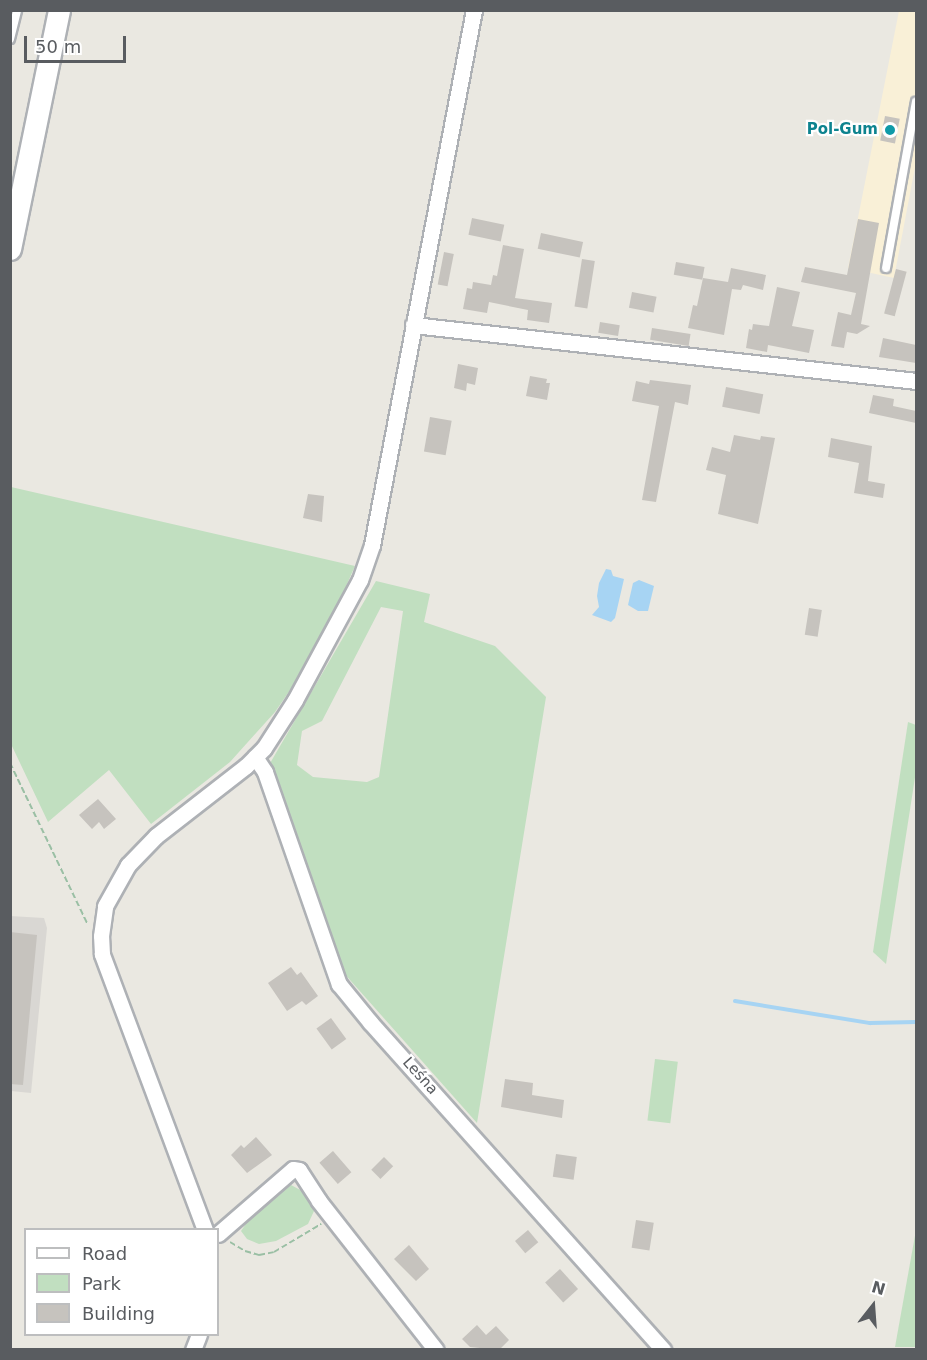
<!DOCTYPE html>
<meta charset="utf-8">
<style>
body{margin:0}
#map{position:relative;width:927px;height:1360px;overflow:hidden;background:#eae8e1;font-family:"DejaVu Sans",sans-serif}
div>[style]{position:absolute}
.commercial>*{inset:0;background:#f9f0d7}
.industrial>*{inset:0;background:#d9d7d3}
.green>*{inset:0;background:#c1dfc0;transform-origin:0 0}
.water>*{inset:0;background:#a7d4f3}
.stream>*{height:4px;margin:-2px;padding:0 2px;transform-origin:2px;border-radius:2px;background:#a7d4f3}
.building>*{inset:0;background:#c6c3be;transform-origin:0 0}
.path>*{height:2px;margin-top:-1px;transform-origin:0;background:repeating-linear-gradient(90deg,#9abfa4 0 6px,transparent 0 9px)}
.roads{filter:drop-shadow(2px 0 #aeb1b5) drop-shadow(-2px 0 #aeb1b5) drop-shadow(0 2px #aeb1b5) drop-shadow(0 -2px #aeb1b5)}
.lane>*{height:8px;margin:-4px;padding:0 4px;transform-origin:4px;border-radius:4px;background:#fff}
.street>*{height:15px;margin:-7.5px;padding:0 7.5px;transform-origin:7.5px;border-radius:7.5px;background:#fff}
.secondary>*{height:21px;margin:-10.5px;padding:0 10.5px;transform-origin:10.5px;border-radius:10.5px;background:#fff}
.dots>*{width:16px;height:16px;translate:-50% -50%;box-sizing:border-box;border:3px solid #fff;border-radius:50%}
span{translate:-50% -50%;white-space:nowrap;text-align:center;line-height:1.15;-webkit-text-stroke:4.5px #fff;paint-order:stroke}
.culture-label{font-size:15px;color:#0d838f;font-weight:700}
.right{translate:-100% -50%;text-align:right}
.street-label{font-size:15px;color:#595c60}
.frame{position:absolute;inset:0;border:12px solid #595c60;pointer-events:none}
.legend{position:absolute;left:24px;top:1228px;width:195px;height:108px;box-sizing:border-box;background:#fff;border:2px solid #bdbebf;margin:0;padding:8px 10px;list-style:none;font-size:18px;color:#595c60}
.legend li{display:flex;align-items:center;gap:12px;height:30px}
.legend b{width:30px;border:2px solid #bdbebf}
.north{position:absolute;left:843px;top:1276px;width:60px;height:60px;-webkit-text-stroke:4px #fff;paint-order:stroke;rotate:17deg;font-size:16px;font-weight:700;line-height:24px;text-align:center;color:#595c60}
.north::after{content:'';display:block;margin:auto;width:21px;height:27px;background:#595c60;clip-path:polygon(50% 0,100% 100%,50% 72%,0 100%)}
.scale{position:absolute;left:24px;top:36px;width:102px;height:27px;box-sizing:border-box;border:3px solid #595c60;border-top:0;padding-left:8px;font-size:18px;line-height:21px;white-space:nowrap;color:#595c60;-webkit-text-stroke:4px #fff;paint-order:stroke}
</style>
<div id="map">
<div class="commercial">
<i style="clip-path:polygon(899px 11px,916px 11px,916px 162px,894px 278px,848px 268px)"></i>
</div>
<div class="industrial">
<i style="clip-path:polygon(10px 916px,44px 918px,47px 928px,31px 1093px,11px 1091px)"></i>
</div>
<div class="green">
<i style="clip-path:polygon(11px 487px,355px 566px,336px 609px,297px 680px,275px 712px,230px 762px,151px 824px,109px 770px,48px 822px,11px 744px)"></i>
<i style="clip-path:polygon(evenodd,376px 581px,430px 594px,424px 622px,495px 646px,546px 697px,477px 1123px,342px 971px,269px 765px,376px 581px,381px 607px,403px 611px,379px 777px,367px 782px,313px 777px,297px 765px,302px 731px,322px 721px,381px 607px)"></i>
<i style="clip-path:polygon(908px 722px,916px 725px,916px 771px,886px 964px,873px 952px)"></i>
<i style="left:655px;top:1059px;width:23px;height:62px;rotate:7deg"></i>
<i style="clip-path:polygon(291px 1185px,304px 1192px,314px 1211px,308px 1224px,276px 1241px,259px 1244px,247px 1239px,241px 1231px,254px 1212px)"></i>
<i style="clip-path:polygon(916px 1230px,916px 1347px,895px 1347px)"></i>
</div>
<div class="water">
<i style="clip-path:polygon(606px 569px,611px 570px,613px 576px,624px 579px,615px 618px,611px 622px,592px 615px,599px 607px,597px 596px,599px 583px)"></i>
<i style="clip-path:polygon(639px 580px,654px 586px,648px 611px,638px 611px,628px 605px,633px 583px)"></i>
</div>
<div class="stream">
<i style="left:735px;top:1001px;width:137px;rotate:9.3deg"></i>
<i style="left:870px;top:1023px;width:46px;rotate:-1.2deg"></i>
</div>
<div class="building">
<i style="left:885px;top:116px;width:15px;height:25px;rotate:11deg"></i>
<i style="left:472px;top:218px;width:33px;height:17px;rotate:12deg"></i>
<i style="clip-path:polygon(858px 219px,879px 223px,861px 324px,870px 326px,857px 334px,847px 332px,844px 348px,831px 346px,838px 312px,851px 315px,856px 293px,801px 282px,805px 267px,847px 275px)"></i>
<i style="left:541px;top:233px;width:43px;height:16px;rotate:12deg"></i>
<i style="clip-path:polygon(503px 245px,524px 249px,515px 298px,552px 303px,549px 323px,527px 320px,528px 310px,489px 302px,487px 313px,463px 309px,467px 288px,472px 289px,473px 282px,491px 285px,493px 275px,497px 276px)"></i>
<i style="left:444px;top:252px;width:10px;height:33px;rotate:11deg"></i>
<i style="left:582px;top:259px;width:13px;height:48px;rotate:9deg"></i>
<i style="left:676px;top:262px;width:29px;height:13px;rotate:10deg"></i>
<i style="clip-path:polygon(731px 268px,766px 275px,763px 290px,743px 285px,741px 290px,732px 289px,724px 335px,688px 328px,693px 305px,697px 306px,703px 278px,728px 282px)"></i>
<i style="left:896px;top:269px;width:11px;height:46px;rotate:15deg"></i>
<i style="clip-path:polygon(777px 287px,800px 292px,792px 326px,814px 330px,809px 353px,768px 345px,767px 352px,746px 348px,749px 329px,752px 330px,753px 324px,769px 326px)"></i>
<i style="left:632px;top:292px;width:25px;height:16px;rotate:11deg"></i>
<i style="left:600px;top:322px;width:20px;height:11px;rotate:9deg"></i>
<i style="left:652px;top:328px;width:39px;height:12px;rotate:9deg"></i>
<i style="clip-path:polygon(883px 338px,916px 345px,916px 363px,879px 357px)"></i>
<i style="clip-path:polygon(458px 364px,478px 368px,475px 385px,467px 383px,466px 391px,454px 388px)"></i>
<i style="clip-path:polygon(530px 376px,547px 379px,546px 383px,550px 383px,547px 400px,526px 396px)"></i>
<i style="clip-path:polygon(650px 380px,691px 385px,688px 405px,675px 402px,656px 502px,642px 500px,659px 406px,632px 401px,636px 381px,649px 384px)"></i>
<i style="left:726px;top:387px;width:38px;height:20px;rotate:11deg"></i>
<i style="clip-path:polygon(873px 395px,894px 399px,893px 406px,916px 411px,916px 423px,869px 413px)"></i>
<i style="left:430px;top:417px;width:22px;height:35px;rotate:10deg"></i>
<i style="clip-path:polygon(734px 435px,760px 440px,761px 436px,775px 438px,758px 524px,718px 514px,726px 475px,706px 470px,712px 447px,730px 452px)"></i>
<i style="clip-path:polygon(831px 438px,872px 446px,868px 481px,885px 484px,883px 498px,854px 493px,859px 463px,828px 457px)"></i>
<i style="clip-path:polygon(308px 494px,324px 496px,322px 522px,303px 518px)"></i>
<i style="left:809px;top:608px;width:13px;height:27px;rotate:9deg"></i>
<i style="clip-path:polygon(98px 799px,116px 819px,104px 829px,99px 822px,92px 829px,79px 815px)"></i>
<i style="clip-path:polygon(10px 932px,37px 935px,23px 1085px,10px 1084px)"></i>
<i style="clip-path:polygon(291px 967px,297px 975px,301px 972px,318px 996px,306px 1005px,302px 1001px,287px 1011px,268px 983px)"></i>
<i style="left:331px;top:1018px;width:26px;height:18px;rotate:54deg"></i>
<i style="clip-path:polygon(505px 1079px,533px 1083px,532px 1095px,564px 1100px,562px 1118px,501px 1107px)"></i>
<i style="clip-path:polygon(256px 1137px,272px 1155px,247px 1173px,231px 1155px,241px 1145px,244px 1148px)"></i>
<i style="left:333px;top:1151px;width:28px;height:18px;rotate:49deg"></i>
<i style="left:556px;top:1154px;width:21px;height:23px;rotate:8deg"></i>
<i style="left:384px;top:1157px;width:13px;height:18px;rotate:45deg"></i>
<i style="left:636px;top:1220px;width:18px;height:28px;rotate:9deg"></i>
<i style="left:528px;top:1230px;width:16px;height:17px;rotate:50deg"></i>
<i style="clip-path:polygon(409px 1245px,429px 1269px,416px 1281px,394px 1259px)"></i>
<i style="left:560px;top:1269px;width:27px;height:20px;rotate:48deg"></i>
<i style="clip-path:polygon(477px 1325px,486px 1335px,496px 1326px,509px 1340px,499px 1350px,470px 1347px,462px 1339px)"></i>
</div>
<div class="path">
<i style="left:10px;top:763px;width:178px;rotate:64.3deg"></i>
<i style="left:230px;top:1242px;width:17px;rotate:31deg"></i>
<i style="left:245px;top:1251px;width:15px;rotate:16deg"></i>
<i style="left:259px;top:1255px;width:15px;rotate:-11deg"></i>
<i style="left:274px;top:1252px;width:55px;rotate:-30.8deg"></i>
</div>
<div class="roads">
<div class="lane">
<i style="left:10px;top:39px;width:30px;rotate:-76deg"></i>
<i style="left:886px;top:268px;width:169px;rotate:-79.8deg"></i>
</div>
<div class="street">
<i style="left:413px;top:325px;width:506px;rotate:6.35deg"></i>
<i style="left:255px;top:757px;width:18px;rotate:56deg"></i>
<i style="left:265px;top:772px;width:225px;rotate:70.8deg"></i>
<i style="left:339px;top:984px;width:49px;rotate:50.8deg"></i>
<i style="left:370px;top:1022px;width:440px;rotate:48.2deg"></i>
<i style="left:205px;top:1230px;width:295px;rotate:-110.5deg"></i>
<i style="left:102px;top:954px;width:18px;rotate:-93deg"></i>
<i style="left:101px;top:936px;width:30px;rotate:-82deg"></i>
<i style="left:105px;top:906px;width:47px;rotate:-60.7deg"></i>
<i style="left:128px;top:865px;width:40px;rotate:-46deg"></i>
<i style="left:156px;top:836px;width:114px;rotate:-37.9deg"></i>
<i style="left:246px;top:766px;width:25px;rotate:-45deg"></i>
<i style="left:264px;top:748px;width:57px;rotate:-57.1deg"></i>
<i style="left:295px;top:700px;width:136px;rotate:-61.6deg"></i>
<i style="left:360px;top:580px;width:37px;rotate:-71deg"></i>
<i style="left:372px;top:545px;width:545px;rotate:-79.21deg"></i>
<i style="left:218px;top:1234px;width:99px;rotate:-40.9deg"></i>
<i style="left:293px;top:1169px;width:6px;rotate:9deg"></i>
<i style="left:299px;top:1170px;width:37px;rotate:57deg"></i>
<i style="left:319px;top:1201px;width:189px;rotate:51.9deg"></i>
<i style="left:193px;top:1350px;width:17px;rotate:-69deg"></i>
</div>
<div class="secondary">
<i style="left:10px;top:249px;width:244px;rotate:-78.4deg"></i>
</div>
</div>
<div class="dots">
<i style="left:890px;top:130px;background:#0f9aa8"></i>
</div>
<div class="culture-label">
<span class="right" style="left:878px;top:130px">Pol-Gum</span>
</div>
<div class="street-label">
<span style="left:420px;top:1076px;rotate:48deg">Leśna</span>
</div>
<div class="frame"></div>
<ul class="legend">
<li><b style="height:8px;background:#fff"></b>Road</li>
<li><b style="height:16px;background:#c1dfc0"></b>Park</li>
<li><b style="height:16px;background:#c6c3be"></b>Building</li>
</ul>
<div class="north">N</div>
<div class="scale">50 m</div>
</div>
